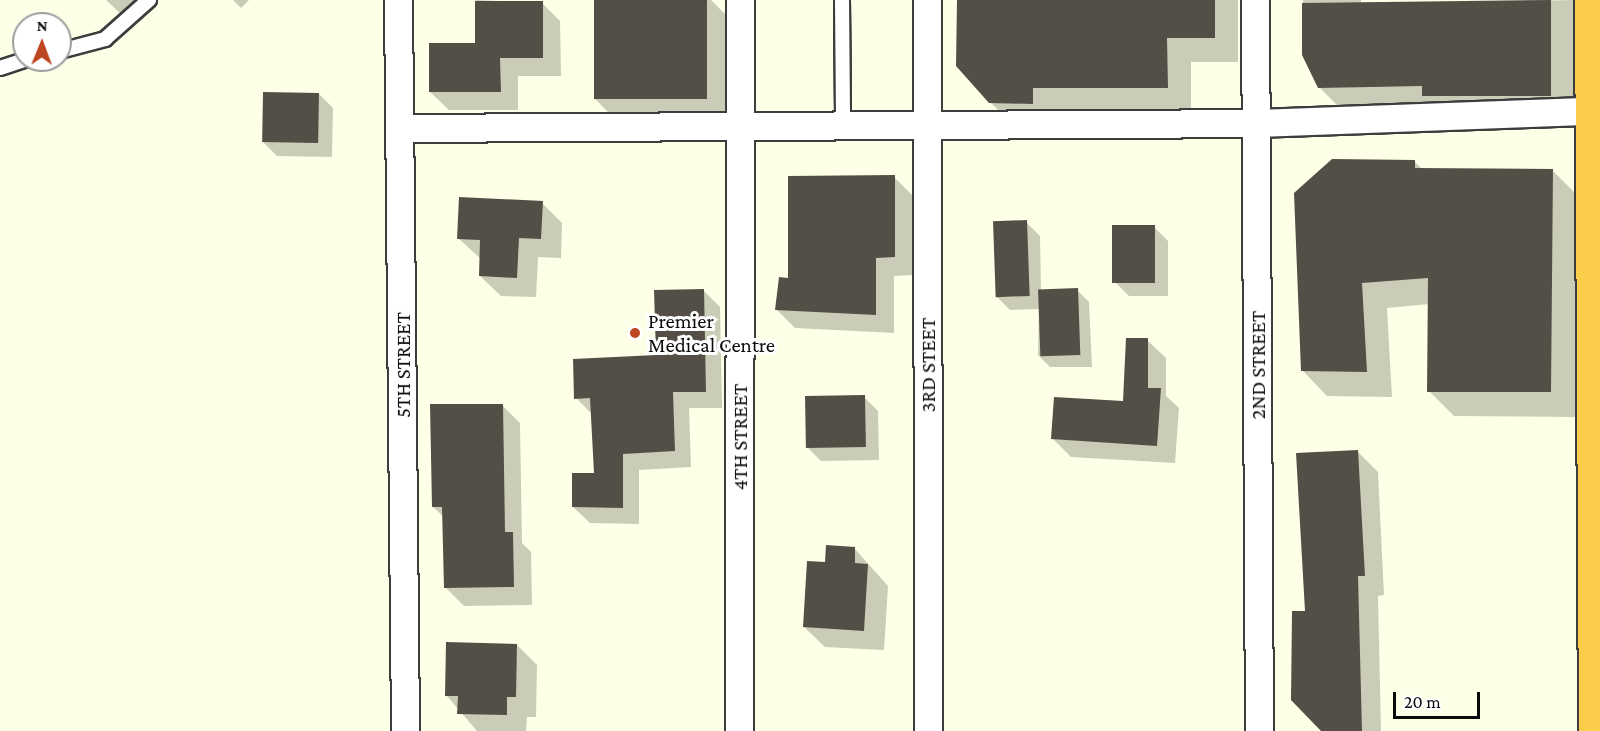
<!DOCTYPE html>
<style>
body{margin:0}
#map{position:relative;width:1600px;height:731px;overflow:hidden;background:#fdffe7;font-family:"Crimson Pro",serif}
div>[style]{position:absolute}
.shadow>*{inset:0;background:#0003}
.building>*{inset:0;background:#534f46;transform-origin:0 0}
.roads{filter:drop-shadow(2px 0 #3d3d3d) drop-shadow(-2px 0 #3d3d3d) drop-shadow(0 2px #3d3d3d) drop-shadow(0 -2px #3d3d3d)}
.lane>*{height:14px;margin:-7px;padding:0 7px;transform-origin:7px;border-radius:7px;background:#fff}
.street>*{height:27px;margin:-13.5px;padding:0 13.5px;transform-origin:13.5px;border-radius:13.5px;background:#fff}
.highway>*{height:33px;margin:-16.5px;padding:0 16.5px;transform-origin:16.5px;border-radius:16.5px;background:#facd4a}
.dots>*{width:16px;height:16px;translate:-50% -50%;box-sizing:border-box;border:3px solid #fff;border-radius:50%}
span{translate:-50% -50%;white-space:nowrap;text-align:center;line-height:1.15;-webkit-text-stroke:6px #fff;paint-order:stroke}
.poi-label{font-size:21px;color:#0a0a0a}
.left{translate:0 -50%;text-align:left}
.street-label{font-size:21px;color:#0a0a0a}
.north{position:absolute;left:12px;top:12px;width:60px;height:60px;box-sizing:border-box;background:#fff;border:2px solid #9d9d9d;border-radius:50%;rotate:1deg;font-size:16px;font-weight:700;line-height:24px;text-align:center;color:#0a0a0a}
.north::after{content:'';display:block;margin:auto;width:21px;height:27px;background:#bd451f;clip-path:polygon(50% 0,100% 100%,50% 72%,0 100%)}
.scale{position:absolute;left:1393px;top:692px;width:87px;height:27px;box-sizing:border-box;border:3px solid #0a0a0a;border-top:0;padding-left:8px;font-size:18px;line-height:21px;white-space:nowrap;color:#0a0a0a;-webkit-text-stroke:4px #fff;paint-order:stroke}
</style>
<div id="map">
<div class="shadow">
<i style="clip-path:polygon(106px 0,135px 0,121px 14px)"></i>
<i style="clip-path:polygon(233px 0,249px 0,241px 8px)"></i>
<i style="clip-path:polygon(476px 0,542px 3px,560px 21px,561px 76px,518px 76px,518px 110px,449px 110px,430px 92px,477px 45px)"></i>
<i style="clip-path:polygon(595px 0,711px 0,729px 18px,729px 122px,618px 122px,595px 99px)"></i>
<i style="clip-path:polygon(959px 0,1238px 0,1238px 62px,1191px 62px,1191px 111px,1015px 127px,990px 102px)"></i>
<i style="clip-path:polygon(1303px 0,1361px 0,1361px 4px,1574px 0,1574px 120px,1343px 111px,1319px 87px,1304px 54px)"></i>
<i style="clip-path:polygon(319px 94px,333px 108px,332px 157px,277px 156px,263px 142px)"></i>
<i style="clip-path:polygon(1414px 161px,1422px 169px,1552px 170px,1577px 195px,1576px 417px,1454px 416px,1429px 391px,1429px 304px,1387px 308px,1392px 397px,1327px 396px,1302px 370px)"></i>
<i style="clip-path:polygon(894px 177px,913px 196px,913px 275px,894px 276px,894px 333px,795px 328px,776px 309px,790px 280px)"></i>
<i style="clip-path:polygon(542px 203px,562px 223px,561px 258px,538px 257px,536px 297px,501px 296px,480px 276px,481px 259px,458px 238px)"></i>
<i style="clip-path:polygon(1026px 222px,1040px 236px,1041px 292px,1077px 290px,1089px 302px,1092px 367px,1050px 367px,1038px 355px,1039px 309px,1010px 310px,996px 296px)"></i>
<i style="clip-path:polygon(1154px 227px,1168px 241px,1168px 296px,1129px 296px,1115px 282px)"></i>
<i style="clip-path:polygon(703px 290px,720px 307px,722px 408px,689px 408px,691px 467px,639px 470px,639px 524px,590px 523px,573px 507px,595px 475px,592px 414px,576px 398px,658px 357px)"></i>
<i style="clip-path:polygon(1147px 340px,1166px 358px,1166px 396px,1179px 408px,1175px 463px,1071px 457px,1053px 439px,1124px 402px)"></i>
<i style="clip-path:polygon(864px 397px,878px 411px,879px 460px,821px 461px,807px 447px)"></i>
<i style="clip-path:polygon(502px 405px,520px 423px,522px 543px,531px 552px,532px 605px,464px 606px,445px 587px,444px 517px,433px 507px)"></i>
<i style="clip-path:polygon(1358px 452px,1378px 472px,1384px 595px,1378px 596px,1381px 731px,1323px 731px,1306px 613px)"></i>
<i style="clip-path:polygon(855px 549px,888px 586px,884px 650px,825px 647px,804px 627px,827px 563px)"></i>
<i style="clip-path:polygon(517px 645px,537px 665px,536px 717px,527px 717px,526px 731px,477px 731px,446px 695px)"></i>
</div>
<div class="building">
<i style="left:594px;top:0;width:113px;height:99px"></i>
<i style="clip-path:polygon(957px 0,1215px 0,1215px 38px,1167px 38px,1168px 88px,1033px 88px,1033px 104px,989px 103px,956px 66px)"></i>
<i style="clip-path:polygon(1551px 0,1551px 96px,1422px 96px,1422px 86px,1318px 88px,1302px 55px,1302px 3px)"></i>
<i style="clip-path:polygon(475px 1px,543px 1px,543px 58px,500px 58px,501px 92px,429px 92px,429px 43px,475px 43px)"></i>
<i style="left:263px;top:92px;width:56px;height:50px;rotate:1deg"></i>
<i style="clip-path:polygon(1332px 159px,1415px 160px,1415px 168px,1553px 169px,1551px 392px,1427px 392px,1428px 278px,1362px 283px,1367px 372px,1301px 371px,1294px 193px)"></i>
<i style="clip-path:polygon(895px 175px,895px 257px,876px 258px,876px 315px,775px 310px,779px 277px,788px 278px,788px 176px)"></i>
<i style="clip-path:polygon(459px 197px,543px 201px,541px 239px,519px 238px,517px 278px,479px 276px,480px 240px,457px 239px)"></i>
<i style="left:1027px;top:220px;width:76px;height:34px;rotate:88deg"></i>
<i style="left:1112px;top:225px;width:43px;height:58px"></i>
<i style="left:1078px;top:288px;width:67px;height:40px;rotate:88deg"></i>
<i style="clip-path:polygon(704px 289px,706px 392px,673px 392px,675px 451px,623px 454px,623px 508px,572px 507px,572px 473px,594px 473px,590px 398px,574px 399px,573px 359px,656px 355px,654px 290px)"></i>
<i style="clip-path:polygon(1126px 338px,1148px 338px,1148px 388px,1161px 388px,1157px 446px,1051px 439px,1054px 397px,1123px 401px)"></i>
<i style="left:865px;top:395px;width:52px;height:60px;rotate:89deg"></i>
<i style="clip-path:polygon(430px 404px,503px 404px,505px 532px,513px 532px,514px 587px,444px 588px,442px 507px,432px 507px)"></i>
<i style="clip-path:polygon(1358px 450px,1365px 576px,1358px 576px,1362px 731px,1321px 731px,1291px 700px,1292px 611px,1305px 611px,1296px 453px)"></i>
<i style="clip-path:polygon(826px 545px,855px 547px,855px 563px,868px 564px,864px 631px,803px 627px,807px 561px,825px 562px)"></i>
<i style="clip-path:polygon(446px 642px,517px 644px,516px 697px,507px 697px,507px 715px,457px 714px,458px 696px,445px 696px)"></i>
</div>
<div class="roads">
<div class="lane">
<i style="left:842px;top:0;width:126px;rotate:89.5deg"></i>
<i style="left:60px;top:51px;width:47px;rotate:-14.9deg"></i>
<i style="left:105px;top:39px;width:59px;rotate:-41.6deg"></i>
<i style="left:0;top:68px;width:26px;rotate:-18deg"></i>
</div>
<div class="street">
<i style="left:398px;top:0;width:731px;rotate:89.45deg"></i>
<i style="left:927px;top:0;width:731px;rotate:89.92deg"></i>
<i style="left:1255px;top:0;width:731px;rotate:89.69deg"></i>
<i style="left:401px;top:128px;width:856px;rotate:-0.33deg"></i>
<i style="left:1257px;top:123px;width:334px;rotate:-2.1deg"></i>
<i style="left:739px;top:731px;width:731px;rotate:-89.92deg"></i>
</div>
<div class="highway">
<i style="left:1591px;top:0;width:731px;rotate:89.69deg"></i>
</div>
</div>
<div class="dots">
<i style="left:635px;top:333px;background:#bd451f"></i>
</div>
<div class="poi-label">
<span class="left" style="left:648px;top:333px">Premier<br>Medical Centre</span>
</div>
<div class="street-label">
<span style="left:403px;top:365px;rotate:-90deg">5TH STREET</span>
<span style="left:928px;top:365px;rotate:-90deg">3RD STEET</span>
<span style="left:1258px;top:365px;rotate:-90deg">2ND STREET</span>
<span style="left:740px;top:437px;rotate:-90deg">4TH STREET</span>
</div>
<div class="north">N</div>
<div class="scale">20 m</div>
</div>
